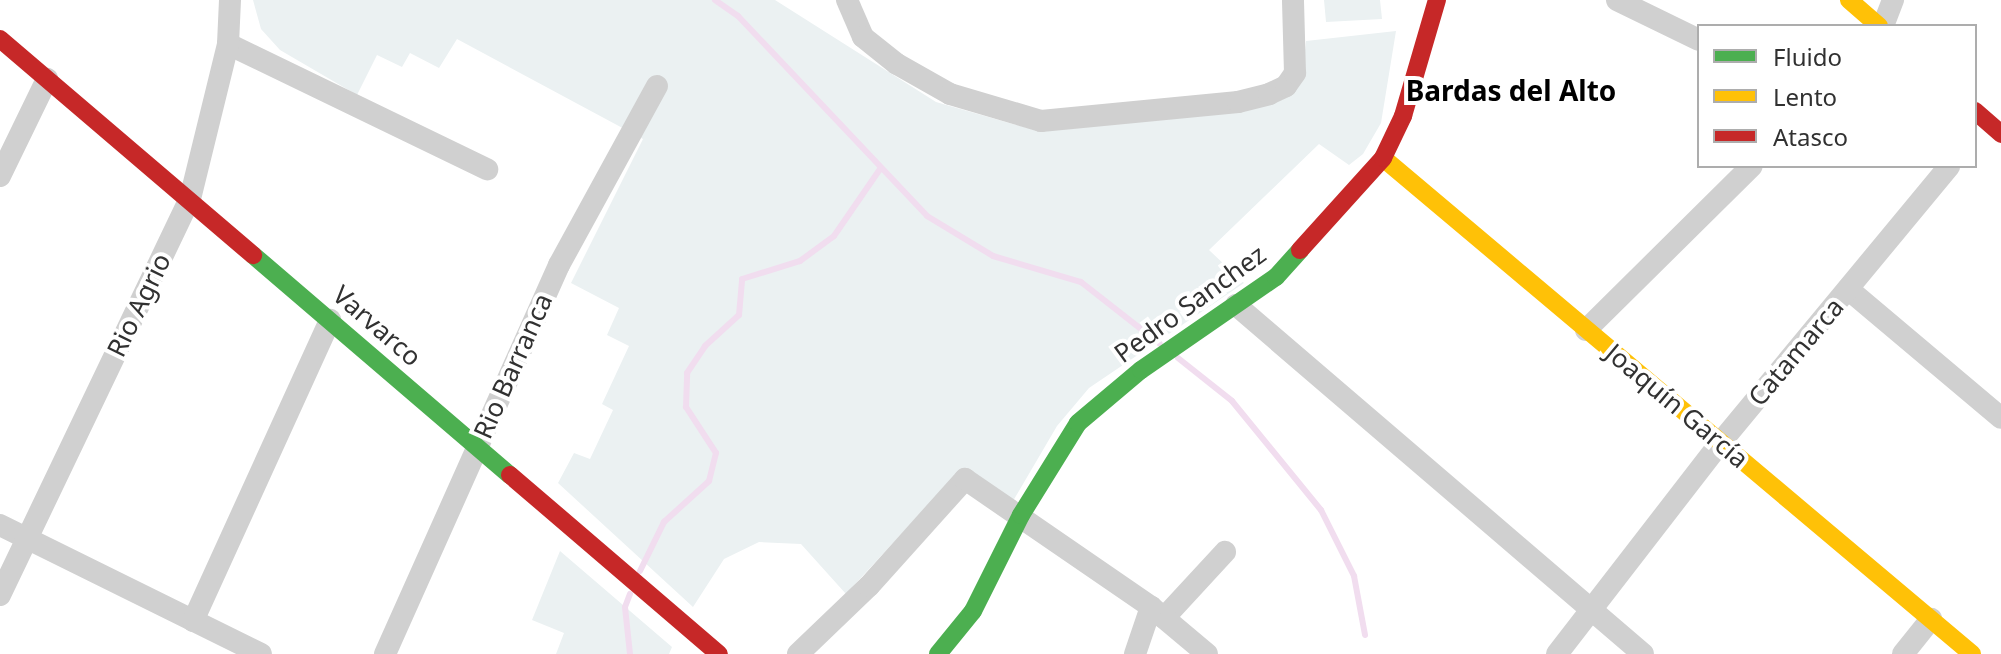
<!DOCTYPE html>
<meta charset="utf-8">
<style>
body{margin:0}
#map{position:relative;width:2001px;height:654px;overflow:hidden;background:#fff;font-family:"Noto Sans",sans-serif}
div>[style]{position:absolute}
.green>*{inset:0;background:#ebf1f2}
.stream>*{height:6px;margin:-3px;padding:0 3px;transform-origin:3px;border-radius:3px;background:#f1ddef}
.street>*{height:22px;margin:-11px;padding:0 11px;transform-origin:11px;border-radius:11px;background:#d0d0d0}
.fast>*{height:18px;margin:-9px;padding:0 9px;transform-origin:9px;border-radius:9px;background:#4caf50}
.slow>*{height:18px;margin:-9px;padding:0 9px;transform-origin:9px;border-radius:9px;background:#ffc107}
.jam>*{height:18px;margin:-9px;padding:0 9px;transform-origin:9px;border-radius:9px;background:#c62828}
span{translate:-50% -50%;white-space:nowrap;text-align:center;line-height:1.15;-webkit-text-stroke:8px #fff;paint-order:stroke}
.street-label{font-size:26px;color:#313131}
.neighbourhood-label{font-size:28px;color:#000;font-weight:700}
.legend{position:absolute;left:1697px;top:24px;width:280px;height:144px;box-sizing:border-box;background:#fff;border:2px solid #adadad;margin:0;padding:10px 14px;list-style:none;font-size:24px;color:#313131}
.legend li{display:flex;align-items:center;gap:16px;height:40px}
.legend b{width:40px;border:2px solid #adadad}
</style>
<div id="map">
<div class="green">
<i style="clip-path:polygon(253px 0,775px 0,936px 102px,1027px 128px,1230px 111px,1303px 70px,1306px 41px,1396px 31px,1381px 123px,1363px 154px,1349px 165px,1319px 144px,1209px 250px,1244px 283px,1089px 388px,1057px 426px,1013px 501px,959px 471px,846px 594px,801px 544px,759px 542px,724px 559px,693px 607px,558px 483px,574px 453px,590px 459px,613px 410px,602px 404px,629px 346px,607px 335px,619px 308px,571px 283px,643px 139px,457px 39px,439px 68px,410px 53px,402px 67px,377px 55px,357px 95px,280px 50px,261px 29px)"></i>
<i style="clip-path:polygon(1324px 0,1380px 0,1382px 19px,1326px 22px)"></i>
<i style="clip-path:polygon(560px 551px,672px 647px,669px 654px,556px 654px,564px 633px,532px 620px)"></i>
</div>
<div class="stream">
<i style="left:715px;top:0;width:28px;rotate:35deg"></i>
<i style="left:738px;top:16px;width:275px;rotate:46.6deg"></i>
<i style="left:927px;top:216px;width:77px;rotate:31.2deg"></i>
<i style="left:993px;top:256px;width:92px;rotate:16.5deg"></i>
<i style="left:1081px;top:282px;width:100px;rotate:38.1deg"></i>
<i style="left:1178px;top:358px;width:69px;rotate:38.5deg"></i>
<i style="left:1232px;top:401px;width:141px;rotate:50.8deg"></i>
<i style="left:1321px;top:510px;width:74px;rotate:63.4deg"></i>
<i style="left:1354px;top:576px;width:60px;rotate:79.4deg"></i>
<i style="left:640px;top:571px;width:55px;rotate:-63.9deg"></i>
<i style="left:664px;top:522px;width:61px;rotate:-42.3deg"></i>
<i style="left:709px;top:481px;width:29px;rotate:-76deg"></i>
<i style="left:716px;top:453px;width:55px;rotate:-123.1deg"></i>
<i style="left:686px;top:407px;width:34px;rotate:-88deg"></i>
<i style="left:687px;top:373px;width:32px;rotate:-56deg"></i>
<i style="left:705px;top:346px;width:46px;rotate:-42.4deg"></i>
<i style="left:739px;top:315px;width:36px;rotate:-85deg"></i>
<i style="left:742px;top:279px;width:61px;rotate:-17.2deg"></i>
<i style="left:800px;top:261px;width:42px;rotate:-36.3deg"></i>
<i style="left:834px;top:236px;width:81px;rotate:-55.5deg"></i>
<i style="left:630px;top:654px;width:47px;rotate:-96.1deg"></i>
<i style="left:625px;top:607px;width:14px;rotate:-69deg"></i>
</div>
<div class="street">
<i style="left:847px;top:0;width:40px;rotate:66.6deg"></i>
<i style="left:863px;top:37px;width:43px;rotate:38.5deg"></i>
<i style="left:897px;top:64px;width:61px;rotate:29.5deg"></i>
<i style="left:950px;top:94px;width:95px;rotate:16.5deg"></i>
<i style="left:1041px;top:121px;width:198px;rotate:-5.5deg"></i>
<i style="left:1238px;top:102px;width:32px;rotate:-14deg"></i>
<i style="left:1269px;top:94px;width:19px;rotate:-25deg"></i>
<i style="left:1286px;top:86px;width:16px;rotate:-55deg"></i>
<i style="left:1295px;top:73px;width:73px;rotate:-91.6deg"></i>
<i style="left:1617px;top:0;width:91px;rotate:26deg"></i>
<i style="left:1883px;top:26px;width:28px;rotate:-69deg"></i>
<i style="left:228px;top:44px;width:288px;rotate:25.8deg"></i>
<i style="left:0;top:176px;width:108px;rotate:-64.1deg"></i>
<i style="left:1848px;top:289px;width:200px;rotate:40.1deg"></i>
<i style="left:1236px;top:305px;width:536px;rotate:40.61deg"></i>
<i style="left:1586px;top:330px;width:233px;rotate:-44.7deg"></i>
<i style="left:0;top:525px;width:291px;rotate:26.3deg"></i>
<i style="left:0;top:595px;width:439px;rotate:-64.4deg"></i>
<i style="left:190px;top:199px;width:160px;rotate:-76.2deg"></i>
<i style="left:228px;top:44px;width:44px;rotate:-87.4deg"></i>
<i style="left:1164px;top:618px;width:90px;rotate:-47.3deg"></i>
<i style="left:193px;top:621px;width:331px;rotate:-65.5deg"></i>
<i style="left:385px;top:654px;width:426px;rotate:-65.9deg"></i>
<i style="left:559px;top:265px;width:204px;rotate:-61.3deg"></i>
<i style="left:798px;top:654px;width:98px;rotate:-43.8deg"></i>
<i style="left:869px;top:586px;width:144px;rotate:-48.1deg"></i>
<i style="left:965px;top:479px;width:226px;rotate:34.5deg"></i>
<i style="left:1151px;top:607px;width:73px;rotate:40deg"></i>
<i style="left:1135px;top:654px;width:50px;rotate:-71.2deg"></i>
<i style="left:1557px;top:654px;width:268px;rotate:-52.3deg"></i>
<i style="left:1721px;top:442px;width:358px;rotate:-50.4deg"></i>
<i style="left:1903px;top:654px;width:45px;rotate:-51.3deg"></i>
</div>
<div class="fast">
<i style="left:253px;top:255px;width:338px;rotate:40.6deg"></i>
<i style="left:938px;top:654px;width:55px;rotate:-50.9deg"></i>
<i style="left:973px;top:611px;width:107px;rotate:-63.4deg"></i>
<i style="left:1021px;top:515px;width:108px;rotate:-58.2deg"></i>
<i style="left:1078px;top:423px;width:82px;rotate:-40.1deg"></i>
<i style="left:1141px;top:370px;width:164px;rotate:-34.6deg"></i>
<i style="left:1276px;top:277px;width:36px;rotate:-48deg"></i>
</div>
<div class="slow">
<i style="left:1849px;top:0;width:40px;rotate:41deg"></i>
<i style="left:1383px;top:158px;width:770px;rotate:40.1deg"></i>
</div>
<div class="jam">
<i style="left:0;top:39px;width:333px;rotate:40.5deg"></i>
<i style="left:1975px;top:111px;width:35px;rotate:41deg"></i>
<i style="left:1300px;top:250px;width:124px;rotate:-47.9deg"></i>
<i style="left:1383px;top:158px;width:47px;rotate:-64.5deg"></i>
<i style="left:1403px;top:116px;width:121px;rotate:-73.7deg"></i>
<i style="left:510px;top:475px;width:275px;rotate:40.6deg"></i>
</div>
<div class="street-label">
<span style="left:1190px;top:304px;rotate:-36deg">Pedro Sanchez</span>
<span style="left:139px;top:305px;rotate:-64deg">Rio Agrio</span>
<span style="left:377px;top:326px;rotate:41deg">Varvarco</span>
<span style="left:1796px;top:352px;rotate:-50deg">Catamarca</span>
<span style="left:513px;top:366px;rotate:-66deg">Rio Barranca</span>
<span style="left:1677px;top:406px;rotate:40deg">Joaquín García</span>
</div>
<div class="neighbourhood-label">
<span style="left:1511px;top:90px">Bardas del Alto</span>
</div>
<ul class="legend">
<li><b style="height:10px;background:#4caf50"></b>Fluido</li>
<li><b style="height:10px;background:#ffc107"></b>Lento</li>
<li><b style="height:10px;background:#c62828"></b>Atasco</li>
</ul>
</div>
